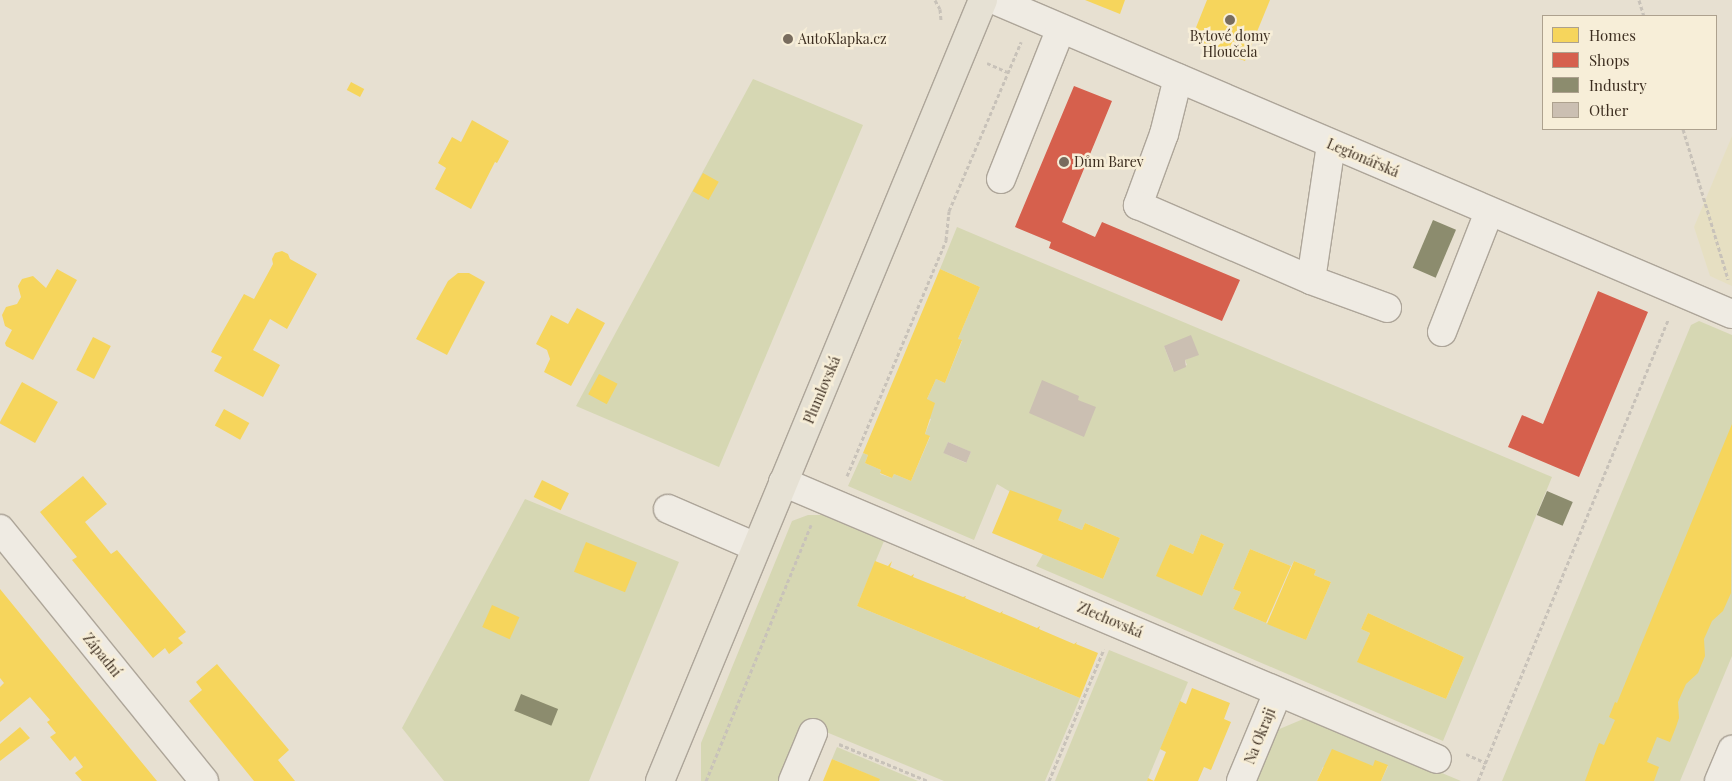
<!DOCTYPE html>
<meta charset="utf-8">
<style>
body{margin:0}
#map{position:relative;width:1732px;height:781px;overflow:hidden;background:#e7e0d1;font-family:"Playfair Display",serif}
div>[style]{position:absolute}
.farmland>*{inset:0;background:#e6dfc2}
.green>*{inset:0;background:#d6d7b3}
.homes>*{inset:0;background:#f6d55c;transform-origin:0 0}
.shops>*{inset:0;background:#d6604d}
.industry>*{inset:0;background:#8c8c6e;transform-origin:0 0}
.building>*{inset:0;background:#cbbfb2;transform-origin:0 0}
.path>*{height:3px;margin-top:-1.5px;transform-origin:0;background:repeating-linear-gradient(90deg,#c8c2b9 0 4px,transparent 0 6.5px)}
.roads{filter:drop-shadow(1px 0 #ada599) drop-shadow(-1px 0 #ada599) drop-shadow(0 1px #ada599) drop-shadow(0 -1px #ada599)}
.minor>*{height:28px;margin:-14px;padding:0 14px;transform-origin:14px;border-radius:14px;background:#efebe3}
.major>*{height:28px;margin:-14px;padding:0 14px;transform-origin:14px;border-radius:14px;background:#e6e1d4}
.dots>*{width:14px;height:14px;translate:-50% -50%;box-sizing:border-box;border:2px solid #f7eed8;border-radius:50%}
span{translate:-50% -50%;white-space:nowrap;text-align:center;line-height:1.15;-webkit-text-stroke:5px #f7eed8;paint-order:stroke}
.poi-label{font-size:14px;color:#3d2e20}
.left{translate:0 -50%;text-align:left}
.street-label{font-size:14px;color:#3d2e20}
.legend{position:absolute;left:1542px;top:15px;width:175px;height:115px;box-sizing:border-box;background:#f7eed8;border:1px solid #ada18e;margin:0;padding:6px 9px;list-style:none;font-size:15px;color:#3d2e20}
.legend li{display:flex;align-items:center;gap:10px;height:25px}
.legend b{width:25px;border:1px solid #ada18e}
</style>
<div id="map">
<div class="farmland">
<i style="clip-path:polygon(1732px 136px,1732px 286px,1710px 276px,1694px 227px)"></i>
</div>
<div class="green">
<i style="clip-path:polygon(753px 79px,863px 125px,719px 467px,576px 406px)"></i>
<i style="clip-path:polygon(evenodd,957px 227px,1552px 477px,1443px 741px,1036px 566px,1043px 554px,1103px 579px,1120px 538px,1085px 523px,1082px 530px,1058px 520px,997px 484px,974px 540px,848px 486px,863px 453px,868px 455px,865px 463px,881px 470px,880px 474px,892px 478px,894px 474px,911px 481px,930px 437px,925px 434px,931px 419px,928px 418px,927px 399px,936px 379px,945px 383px,962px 341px,958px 339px,980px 287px,940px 269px,957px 227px,1164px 346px,1198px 354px,1185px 360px,1187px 365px,1173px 370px,1164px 346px,957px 227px,948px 442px,971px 452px,966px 463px,944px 453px,948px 442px,957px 227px,1201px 534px,1224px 544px,1202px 596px,1157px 576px,1170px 544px,1193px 554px,1201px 534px,957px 227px,1250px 549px,1291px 566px,1294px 561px,1316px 570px,1314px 575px,1331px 582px,1306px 640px,1233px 609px,1241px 592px,1233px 589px,1250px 549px,957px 227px,1368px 613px,1464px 657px,1446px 699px,1358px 662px,1370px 633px,1361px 629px,1368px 613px)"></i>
<i style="clip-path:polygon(1699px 321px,1732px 335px,1732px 656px,1680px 781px,1502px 781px,1691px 325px)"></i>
<i style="clip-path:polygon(525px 499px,679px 562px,589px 781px,444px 781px,402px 728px)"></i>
<i style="clip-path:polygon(808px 515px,822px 515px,884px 541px,857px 606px,1080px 698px,1045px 781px,944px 781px,807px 724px,784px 781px,701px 781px,701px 743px,792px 521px)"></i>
<i style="clip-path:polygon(1109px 650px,1188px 682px,1147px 781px,1055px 781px)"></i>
<i style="clip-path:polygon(1308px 717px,1461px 781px,1381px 781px,1388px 766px,1323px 767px,1317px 781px,1249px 781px,1270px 733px)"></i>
<i style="clip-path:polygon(837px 747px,918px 781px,879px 781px,879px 779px,832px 759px)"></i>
</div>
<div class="homes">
<i style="clip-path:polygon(1085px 0,1125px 0,1120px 14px)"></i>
<i style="clip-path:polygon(1207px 0,1270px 0,1245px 61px,1191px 40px)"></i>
<i style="left:351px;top:82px;width:15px;height:9px;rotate:28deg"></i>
<i style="clip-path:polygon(472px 120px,509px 141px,497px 163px,495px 162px,471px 209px,435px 189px,446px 168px,438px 163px,452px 137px,461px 142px)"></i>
<i style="left:703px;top:173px;width:18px;height:21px;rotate:29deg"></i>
<i style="clip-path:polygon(282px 251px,288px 254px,290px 259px,317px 274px,287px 329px,270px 319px,253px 350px,280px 365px,263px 397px,214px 371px,222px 357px,211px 352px,244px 294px,254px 299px,273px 264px,272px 259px,275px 253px)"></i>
<i style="clip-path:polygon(57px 269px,77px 280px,33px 360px,6px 346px,5px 343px,12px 330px,5px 326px,2px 315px,6px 307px,17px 304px,21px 297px,18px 286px,22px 279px,33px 276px,46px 288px)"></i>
<i style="clip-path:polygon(940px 269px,980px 287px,958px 339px,962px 340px,945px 383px,936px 379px,927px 399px,935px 403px,925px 434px,930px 436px,911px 481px,894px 474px,892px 478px,880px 473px,881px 470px,865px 463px,868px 455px,863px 453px)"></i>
<i style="clip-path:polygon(458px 273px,469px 273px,485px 282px,447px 355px,416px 339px,448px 281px)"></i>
<i style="clip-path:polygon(577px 308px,605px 323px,571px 386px,544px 372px,550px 359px,547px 350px,536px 344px,551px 315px,568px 324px)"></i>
<i style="left:93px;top:337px;width:20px;height:37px;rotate:27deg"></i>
<i style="left:599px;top:374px;width:21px;height:23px;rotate:28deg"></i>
<i style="left:22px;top:382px;width:41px;height:47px;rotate:29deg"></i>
<i style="left:224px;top:409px;width:29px;height:19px;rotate:29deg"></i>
<i style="clip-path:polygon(1732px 424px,1731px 593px,1723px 611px,1712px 621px,1704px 639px,1705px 656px,1698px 673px,1686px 684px,1678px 702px,1679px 718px,1676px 727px,1670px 742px,1657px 737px,1647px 762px,1659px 767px,1654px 781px,1585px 781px,1599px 743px,1604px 745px,1615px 720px,1609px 717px,1615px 702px,1617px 703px)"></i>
<i style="clip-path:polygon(83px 476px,107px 504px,85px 522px,111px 554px,117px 550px,186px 632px,178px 638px,183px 643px,169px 654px,165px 648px,153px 658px,72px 560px,77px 557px,40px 512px)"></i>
<i style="left:542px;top:480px;width:30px;height:19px;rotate:26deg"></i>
<i style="clip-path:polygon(1010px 490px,1062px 510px,1058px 520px,1082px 530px,1085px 523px,1120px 538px,1103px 579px,992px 533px)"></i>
<i style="clip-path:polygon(1201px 534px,1224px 544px,1202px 596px,1156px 576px,1170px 544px,1193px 554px)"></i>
<i style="left:586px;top:542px;width:55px;height:32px;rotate:22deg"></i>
<i style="clip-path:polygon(1250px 549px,1291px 566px,1266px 623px,1233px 609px,1241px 592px,1233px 589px)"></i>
<i style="clip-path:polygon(875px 561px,888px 566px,892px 561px,890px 567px,911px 576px,914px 574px,913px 577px,963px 597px,966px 596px,965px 598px,1000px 613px,1003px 611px,1002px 613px,1037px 628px,1040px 626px,1039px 629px,1074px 644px,1077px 642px,1076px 644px,1098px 653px,1080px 698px,857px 606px)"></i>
<i style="clip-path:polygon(1294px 561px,1316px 570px,1314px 575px,1331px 582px,1306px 640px,1267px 624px)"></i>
<i style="clip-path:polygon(0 589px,84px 692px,157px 781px,82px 781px,75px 773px,83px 767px,75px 756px,70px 761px,50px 737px,56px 733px,47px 722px,50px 720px,30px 697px,0 722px,0 687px,4px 683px,0 678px)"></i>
<i style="left:492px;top:605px;width:30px;height:24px;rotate:24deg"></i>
<i style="clip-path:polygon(1368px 613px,1464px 657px,1446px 699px,1357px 662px,1370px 633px,1361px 629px)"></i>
<i style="clip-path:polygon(217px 664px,289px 750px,278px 760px,295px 781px,254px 781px,189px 701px,202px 690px,196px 682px)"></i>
<i style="clip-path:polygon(1192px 688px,1230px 703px,1224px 719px,1231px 722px,1211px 770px,1204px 767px,1198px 781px,1147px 781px,1148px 778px,1154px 781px,1166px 752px,1160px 749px,1180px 701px,1186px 704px)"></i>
<i style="clip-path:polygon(20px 727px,30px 738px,0 761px,0 744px)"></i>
<i style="clip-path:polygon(1332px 749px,1373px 766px,1375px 760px,1388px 765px,1381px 781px,1317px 781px)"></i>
<i style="clip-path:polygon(832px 759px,880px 779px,879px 781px,823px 781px)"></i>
</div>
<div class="shops">
<i style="clip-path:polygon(1074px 86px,1112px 101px,1062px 222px,1095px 237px,1102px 222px,1240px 280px,1222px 321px,1049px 248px,1051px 242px,1015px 227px)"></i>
<i style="clip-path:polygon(1598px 291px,1648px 312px,1579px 477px,1508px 447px,1522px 415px,1543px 424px)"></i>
</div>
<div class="industry">
<i style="left:1433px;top:220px;width:25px;height:52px;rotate:23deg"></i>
<i style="left:1547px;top:491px;width:28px;height:26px;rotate:23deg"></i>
<i style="left:521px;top:694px;width:40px;height:18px;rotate:22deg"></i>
</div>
<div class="building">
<i style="clip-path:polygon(1191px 335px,1199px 355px,1185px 360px,1186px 367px,1174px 372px,1164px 346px)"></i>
<i style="clip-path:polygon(1042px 380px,1079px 396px,1078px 400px,1096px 407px,1084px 437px,1029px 413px)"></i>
<i style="left:948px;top:442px;width:25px;height:12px;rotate:23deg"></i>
</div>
<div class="path">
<i style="left:935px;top:0;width:10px;rotate:61deg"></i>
<i style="left:940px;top:9px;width:12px;rotate:85deg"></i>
<i style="left:1639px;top:0;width:17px;rotate:73deg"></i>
<i style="left:987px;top:63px;width:22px;rotate:24deg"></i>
<i style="left:1683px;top:129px;width:157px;rotate:73.3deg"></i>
<i style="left:847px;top:476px;width:256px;rotate:-67.2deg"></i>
<i style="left:946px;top:240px;width:29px;rotate:-84deg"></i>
<i style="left:949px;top:211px;width:184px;rotate:-66.9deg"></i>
<i style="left:839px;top:744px;width:96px;rotate:22.6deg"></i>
<i style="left:1466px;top:754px;width:22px;rotate:24deg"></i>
<i style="left:706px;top:781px;width:277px;rotate:-67.7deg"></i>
<i style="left:1049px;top:781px;width:143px;rotate:-67.4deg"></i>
<i style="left:1478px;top:781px;width:500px;rotate:-67.6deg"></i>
</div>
<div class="roads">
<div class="minor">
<i style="left:995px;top:0;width:801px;rotate:23.08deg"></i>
<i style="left:1178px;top:78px;width:58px;rotate:104deg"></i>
<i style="left:1164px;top:134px;width:76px;rotate:110.1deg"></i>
<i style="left:1138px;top:205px;width:189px;rotate:23.4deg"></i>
<i style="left:1311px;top:280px;width:81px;rotate:20.2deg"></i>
<i style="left:1001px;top:179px;width:162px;rotate:-68.3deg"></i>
<i style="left:1311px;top:280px;width:137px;rotate:-81.6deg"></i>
<i style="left:1442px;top:332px;width:129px;rotate:-68.6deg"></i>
<i style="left:783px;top:482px;width:710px;rotate:22.95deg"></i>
<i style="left:668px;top:509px;width:96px;rotate:23.4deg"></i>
<i style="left:0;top:529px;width:324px;rotate:51deg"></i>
<i style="left:793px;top:781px;width:52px;rotate:-67.4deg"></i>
<i style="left:1241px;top:781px;width:96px;rotate:-67.4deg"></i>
<i style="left:1719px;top:781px;width:34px;rotate:-67deg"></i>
</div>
<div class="major">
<i style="left:660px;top:781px;width:845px;rotate:-67.53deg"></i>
</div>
</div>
<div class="dots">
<i style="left:1230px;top:20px;background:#786c5e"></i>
<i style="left:788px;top:39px;background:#786c5e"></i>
<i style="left:1064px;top:162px;background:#786c5e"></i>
</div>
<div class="poi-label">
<span style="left:1230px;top:44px">Bytové domy<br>Hloučela</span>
<span class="left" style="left:798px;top:39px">AutoKlapka.cz</span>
<span class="left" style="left:1074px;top:162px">Dům Barev</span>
</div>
<div class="street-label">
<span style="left:1363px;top:158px;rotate:23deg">Legionářská</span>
<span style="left:822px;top:390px;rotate:-67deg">Plumlovská</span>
<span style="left:1110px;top:620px;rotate:23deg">Zlechovská</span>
<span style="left:102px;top:655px;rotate:51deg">Západní</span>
<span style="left:1260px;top:736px;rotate:-68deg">Na Okraji</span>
</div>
<ul class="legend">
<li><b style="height:14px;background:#f6d55c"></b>Homes</li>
<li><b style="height:14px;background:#d6604d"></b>Shops</li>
<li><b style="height:14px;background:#8c8c6e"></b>Industry</li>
<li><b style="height:14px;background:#cbbfb2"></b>Other</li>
</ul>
</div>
